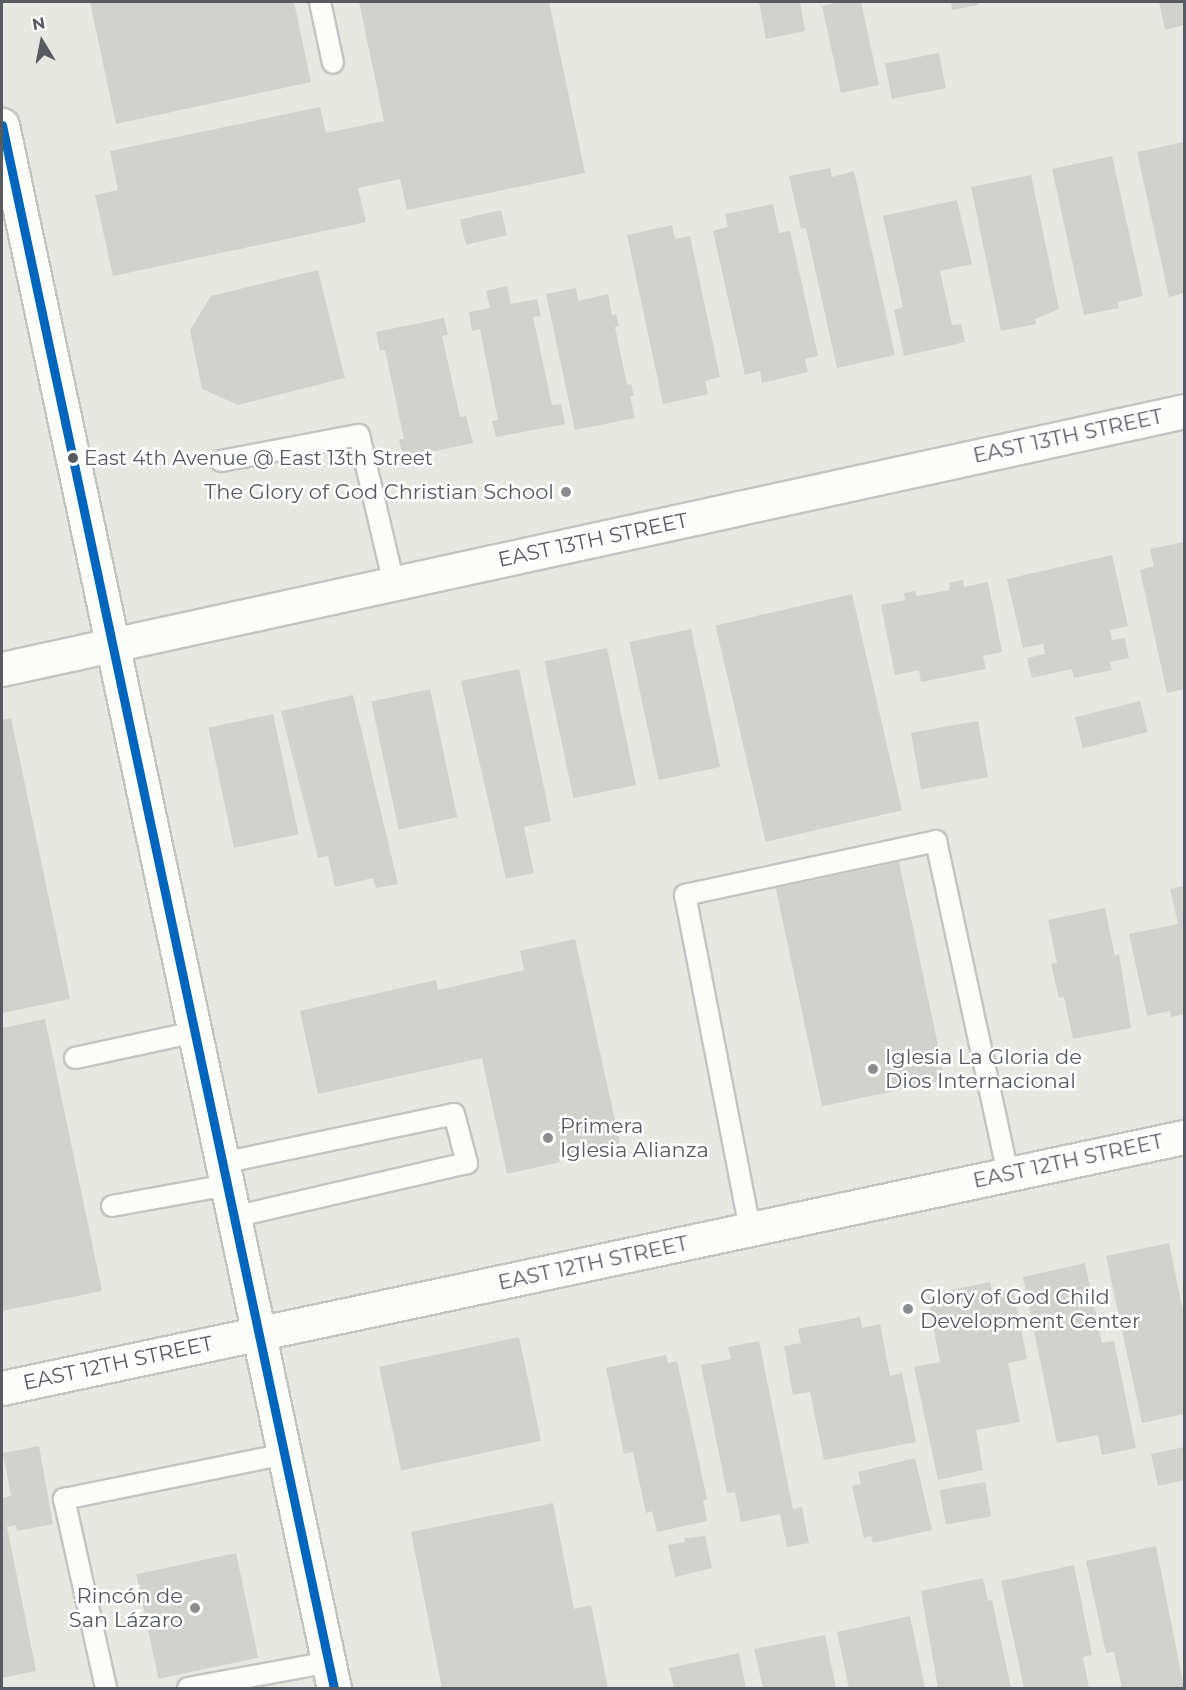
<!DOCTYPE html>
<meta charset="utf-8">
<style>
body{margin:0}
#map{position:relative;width:1186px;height:1690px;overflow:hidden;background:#e8e8e2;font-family:Montserrat,sans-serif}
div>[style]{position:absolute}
.building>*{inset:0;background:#d1d1cd;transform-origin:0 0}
.roads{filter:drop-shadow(2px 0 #c4c4c3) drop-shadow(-2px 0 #c4c4c3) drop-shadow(0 2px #c4c4c3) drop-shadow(0 -2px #c4c4c3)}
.lane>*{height:20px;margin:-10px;padding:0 10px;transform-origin:10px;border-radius:10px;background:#fcfcfb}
.street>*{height:33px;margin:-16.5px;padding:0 16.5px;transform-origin:16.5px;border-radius:16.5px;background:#fcfcfb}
.secondary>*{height:33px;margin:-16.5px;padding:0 16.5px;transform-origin:16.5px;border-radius:16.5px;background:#fcfcfb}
.bus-1>*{height:9px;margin:-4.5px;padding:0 4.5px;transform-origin:4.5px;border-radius:4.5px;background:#0065bd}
.dots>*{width:16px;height:16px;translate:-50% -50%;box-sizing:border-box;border:3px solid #fff;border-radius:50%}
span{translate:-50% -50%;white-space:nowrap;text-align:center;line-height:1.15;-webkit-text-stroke:5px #fff;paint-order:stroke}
.bus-label{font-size:20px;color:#575b60}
.left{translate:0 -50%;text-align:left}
.street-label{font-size:21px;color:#575b60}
.poi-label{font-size:21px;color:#575b60}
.right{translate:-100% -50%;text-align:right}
.frame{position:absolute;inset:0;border:3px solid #575b60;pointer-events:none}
.north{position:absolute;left:12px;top:12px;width:60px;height:60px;-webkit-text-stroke:4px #fff;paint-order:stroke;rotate:350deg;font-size:16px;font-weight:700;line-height:24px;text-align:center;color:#575b60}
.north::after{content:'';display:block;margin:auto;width:21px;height:27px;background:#575b60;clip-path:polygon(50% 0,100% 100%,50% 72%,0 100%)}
</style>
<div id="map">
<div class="building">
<i style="clip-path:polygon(90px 2px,294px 2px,311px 82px,116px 124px)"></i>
<i style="clip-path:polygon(359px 2px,549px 2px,585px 173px,407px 210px,400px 179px,358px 188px,366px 222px,113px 276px,95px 195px,118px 190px,110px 151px,320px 107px,326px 133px,384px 121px)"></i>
<i style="clip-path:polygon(759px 2px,800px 2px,805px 31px,766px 39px)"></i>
<i style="clip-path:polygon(840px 2px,861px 2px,879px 85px,841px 93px,822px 6px)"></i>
<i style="clip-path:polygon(951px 2px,977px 2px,978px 5px,952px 10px)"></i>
<i style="clip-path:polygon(1159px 2px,1184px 2px,1184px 25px,1165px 30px)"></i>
<i style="left:939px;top:53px;width:36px;height:55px;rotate:79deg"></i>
<i style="clip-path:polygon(1184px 142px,1184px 293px,1169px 297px,1137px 152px)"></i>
<i style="clip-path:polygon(1112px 156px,1143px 296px,1118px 302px,1119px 308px,1084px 315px,1052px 169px)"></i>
<i style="clip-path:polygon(830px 168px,832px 177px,854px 171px,895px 355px,837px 368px,806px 228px,801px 229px,789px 176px)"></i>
<i style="clip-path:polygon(1031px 175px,1059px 309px,1035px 319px,1036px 324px,1001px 331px,971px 187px)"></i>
<i style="clip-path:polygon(957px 200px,972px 264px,940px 271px,952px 325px,961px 324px,965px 342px,904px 356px,894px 310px,903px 307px,883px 216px)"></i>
<i style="clip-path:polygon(773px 204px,779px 233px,790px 231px,818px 356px,805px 359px,808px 372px,762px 383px,760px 371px,745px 375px,713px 231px,728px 227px,725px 214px)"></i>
<i style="left:501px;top:210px;width:26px;height:42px;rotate:77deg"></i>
<i style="clip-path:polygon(672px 225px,675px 239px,690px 236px,720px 377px,705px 381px,708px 394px,663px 404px,627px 235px)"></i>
<i style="clip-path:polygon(318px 270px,345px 378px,238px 405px,202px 389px,190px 330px,211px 296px)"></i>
<i style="clip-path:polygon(507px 286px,511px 304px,537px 299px,541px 316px,533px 317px,552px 405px,561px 404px,565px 424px,496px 437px,492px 421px,498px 420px,480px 329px,472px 331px,469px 312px,490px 308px,486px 291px)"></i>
<i style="clip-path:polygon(576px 288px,578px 301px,608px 294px,612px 315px,616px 314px,619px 326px,615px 327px,627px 385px,631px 384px,634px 396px,630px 396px,635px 418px,575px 430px,546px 294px)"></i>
<i style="clip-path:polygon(444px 318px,448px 335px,442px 336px,460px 417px,466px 416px,473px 443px,403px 458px,399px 439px,404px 439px,385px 350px,380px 351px,376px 332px)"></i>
<i style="clip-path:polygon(1184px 542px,1184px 689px,1167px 693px,1140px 570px,1154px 566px,1150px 549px)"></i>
<i style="clip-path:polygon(1112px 555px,1128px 626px,1110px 630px,1112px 640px,1125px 638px,1129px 658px,1110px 662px,1112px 670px,1074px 678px,1072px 669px,1032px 678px,1027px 658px,1045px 654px,1043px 644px,1023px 648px,1007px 579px)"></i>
<i style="clip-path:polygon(963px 580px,964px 587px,988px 582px,1002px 652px,983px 656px,986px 669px,921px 682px,919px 670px,895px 675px,881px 605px,905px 600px,904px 593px,915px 591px,917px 596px,950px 590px,949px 583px)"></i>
<i style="left:852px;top:594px;width:222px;height:140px;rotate:77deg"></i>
<i style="left:691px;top:629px;width:141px;height:63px;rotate:78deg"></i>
<i style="left:607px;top:648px;width:140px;height:64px;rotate:78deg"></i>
<i style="clip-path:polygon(519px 669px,551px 821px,524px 827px,534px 873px,506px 879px,461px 681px)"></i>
<i style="left:430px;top:689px;width:131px;height:60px;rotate:78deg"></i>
<i style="clip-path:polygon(353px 695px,398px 884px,376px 888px,373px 878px,335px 887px,328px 856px,318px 858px,281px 711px)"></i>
<i style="left:1140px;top:701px;width:32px;height:67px;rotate:76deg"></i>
<i style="left:273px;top:714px;width:123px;height:66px;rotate:78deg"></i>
<i style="clip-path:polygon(11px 718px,70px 999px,2px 1013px,2px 720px)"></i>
<i style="left:978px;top:721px;width:57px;height:68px;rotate:80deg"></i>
<i style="left:899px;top:862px;width:223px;height:126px;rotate:78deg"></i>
<i style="clip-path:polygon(1184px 886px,1184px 1014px,1171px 1017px,1170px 1011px,1147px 1016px,1129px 934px,1178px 924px,1170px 889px)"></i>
<i style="clip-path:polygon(1105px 908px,1115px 956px,1119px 954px,1131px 1028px,1073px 1039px,1064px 997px,1059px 998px,1051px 964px,1057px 963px,1048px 920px)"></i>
<i style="clip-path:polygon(575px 939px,620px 1143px,558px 1156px,560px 1162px,507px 1174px,482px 1058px,318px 1094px,300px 1011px,436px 980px,438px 990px,524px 970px,520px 951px)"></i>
<i style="clip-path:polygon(45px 1019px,102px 1291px,2px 1311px,2px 1028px)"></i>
<i style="clip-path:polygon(1169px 1243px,1184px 1316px,1184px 1414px,1142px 1423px,1106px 1256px)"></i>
<i style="clip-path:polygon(1085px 1263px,1102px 1343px,1114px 1341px,1136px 1448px,1102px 1455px,1098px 1435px,1057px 1443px,1023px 1277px)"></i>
<i style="clip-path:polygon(990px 1282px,993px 1294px,1013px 1289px,1027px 1359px,1008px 1363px,1020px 1422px,976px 1430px,983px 1470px,938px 1480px,914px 1367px,940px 1362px,927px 1295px)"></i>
<i style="clip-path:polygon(860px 1317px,862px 1328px,880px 1324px,890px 1376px,902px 1373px,916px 1442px,824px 1460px,810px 1392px,793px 1395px,784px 1346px,801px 1343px,798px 1329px)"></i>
<i style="left:519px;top:1337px;width:106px;height:143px;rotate:78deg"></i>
<i style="clip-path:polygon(759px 1341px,793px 1509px,802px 1507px,809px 1543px,787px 1547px,780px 1514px,741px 1522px,735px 1492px,727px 1493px,701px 1365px,731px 1359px,728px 1347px)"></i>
<i style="clip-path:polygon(666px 1355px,668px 1363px,677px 1361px,707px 1499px,703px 1500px,707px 1521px,657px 1532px,652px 1511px,646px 1513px,633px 1452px,624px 1454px,606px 1368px)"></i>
<i style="clip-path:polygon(39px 1446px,53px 1524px,17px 1531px,16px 1525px,7px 1527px,36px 1671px,2px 1678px,2px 1498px,11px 1496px,3px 1453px)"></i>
<i style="clip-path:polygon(1184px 1447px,1184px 1480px,1158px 1486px,1151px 1454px)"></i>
<i style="clip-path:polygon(915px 1458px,932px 1530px,873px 1543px,871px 1536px,864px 1538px,852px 1486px,861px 1484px,858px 1472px)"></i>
<i style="left:985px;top:1482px;width:35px;height:46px;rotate:80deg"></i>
<i style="clip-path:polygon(553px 1503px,574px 1609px,591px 1605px,608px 1688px,442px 1688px,411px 1532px)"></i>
<i style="clip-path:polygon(705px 1536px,712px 1568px,675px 1577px,668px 1545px,685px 1542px,684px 1538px)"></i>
<i style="clip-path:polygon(1156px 1546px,1184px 1688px,1122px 1688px,1114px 1652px,1106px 1653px,1086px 1561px)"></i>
<i style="left:236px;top:1553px;width:107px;height:102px;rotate:78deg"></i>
<i style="clip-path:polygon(1074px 1565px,1092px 1655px,1083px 1657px,1089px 1688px,1024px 1688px,1001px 1581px)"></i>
<i style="clip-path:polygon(983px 1578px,988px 1601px,992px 1600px,1011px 1688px,938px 1688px,921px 1591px)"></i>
<i style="clip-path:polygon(910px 1616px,925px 1688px,849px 1688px,837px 1632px)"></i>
<i style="clip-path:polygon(825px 1635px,836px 1688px,763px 1688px,754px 1649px)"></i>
<i style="clip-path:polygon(739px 1653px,746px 1688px,674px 1688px,669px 1668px)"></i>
</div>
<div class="roads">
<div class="lane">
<i style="left:320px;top:2px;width:62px;rotate:78deg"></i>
<i style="left:221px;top:461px;width:140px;rotate:-10.7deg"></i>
<i style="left:359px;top:435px;width:153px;rotate:76.8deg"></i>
<i style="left:75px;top:1058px;width:123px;rotate:-12.2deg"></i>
<i style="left:222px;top:1163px;width:237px;rotate:-11.9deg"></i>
<i style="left:454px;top:1114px;width:51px;rotate:75.1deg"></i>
<i style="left:467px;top:1163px;width:239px;rotate:167deg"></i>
<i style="left:112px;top:1206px;width:117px;rotate:-10.3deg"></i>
<i style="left:750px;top:1229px;width:340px;rotate:-101deg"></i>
<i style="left:685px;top:895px;width:257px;rotate:-12.1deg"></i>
<i style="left:936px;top:841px;width:341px;rotate:77.8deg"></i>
<i style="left:106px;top:1688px;width:194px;rotate:-102.5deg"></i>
<i style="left:64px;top:1499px;width:226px;rotate:-11.5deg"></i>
<i style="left:188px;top:1688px;width:143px;rotate:-10.4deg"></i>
</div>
<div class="street">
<i style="left:2px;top:669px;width:1210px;rotate:-12.31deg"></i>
<i style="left:2px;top:1388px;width:1208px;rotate:-11.99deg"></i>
</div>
<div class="secondary">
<i style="left:2px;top:125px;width:1598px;rotate:78.01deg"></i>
</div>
</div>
<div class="bus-1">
<i style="left:2px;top:125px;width:1598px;rotate:78.01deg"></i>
</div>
<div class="dots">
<i style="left:73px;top:458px;background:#575b60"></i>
<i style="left:566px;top:492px;background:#8a8c8e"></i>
<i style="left:873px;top:1069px;background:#8a8c8e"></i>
<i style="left:548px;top:1138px;background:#8a8c8e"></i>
<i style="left:908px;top:1309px;background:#8a8c8e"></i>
<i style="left:195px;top:1608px;background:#8a8c8e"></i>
</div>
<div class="bus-label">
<span class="left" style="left:84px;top:458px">East 4th Avenue @ East 13th Street</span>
</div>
<div class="street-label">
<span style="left:1068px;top:436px;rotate:-12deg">EAST 13TH STREET</span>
<span style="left:593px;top:540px;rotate:-12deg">EAST 13TH STREET</span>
<span style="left:1068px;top:1161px;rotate:-12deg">EAST 12TH STREET</span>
<span style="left:593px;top:1263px;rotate:-12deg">EAST 12TH STREET</span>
<span style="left:118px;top:1363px;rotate:-12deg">EAST 12TH STREET</span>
</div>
<div class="poi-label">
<span class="right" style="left:554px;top:492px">The Glory of God Christian School</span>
<span class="left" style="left:885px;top:1069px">Iglesia La Gloria de<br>Dios Internacional</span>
<span class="left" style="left:560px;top:1138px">Primera<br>Iglesia Alianza</span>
<span class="left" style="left:920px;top:1309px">Glory of God Child<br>Development Center</span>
<span class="right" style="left:183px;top:1608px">Rincón de<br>San Lázaro</span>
</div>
<div class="frame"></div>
<div class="north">N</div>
</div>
